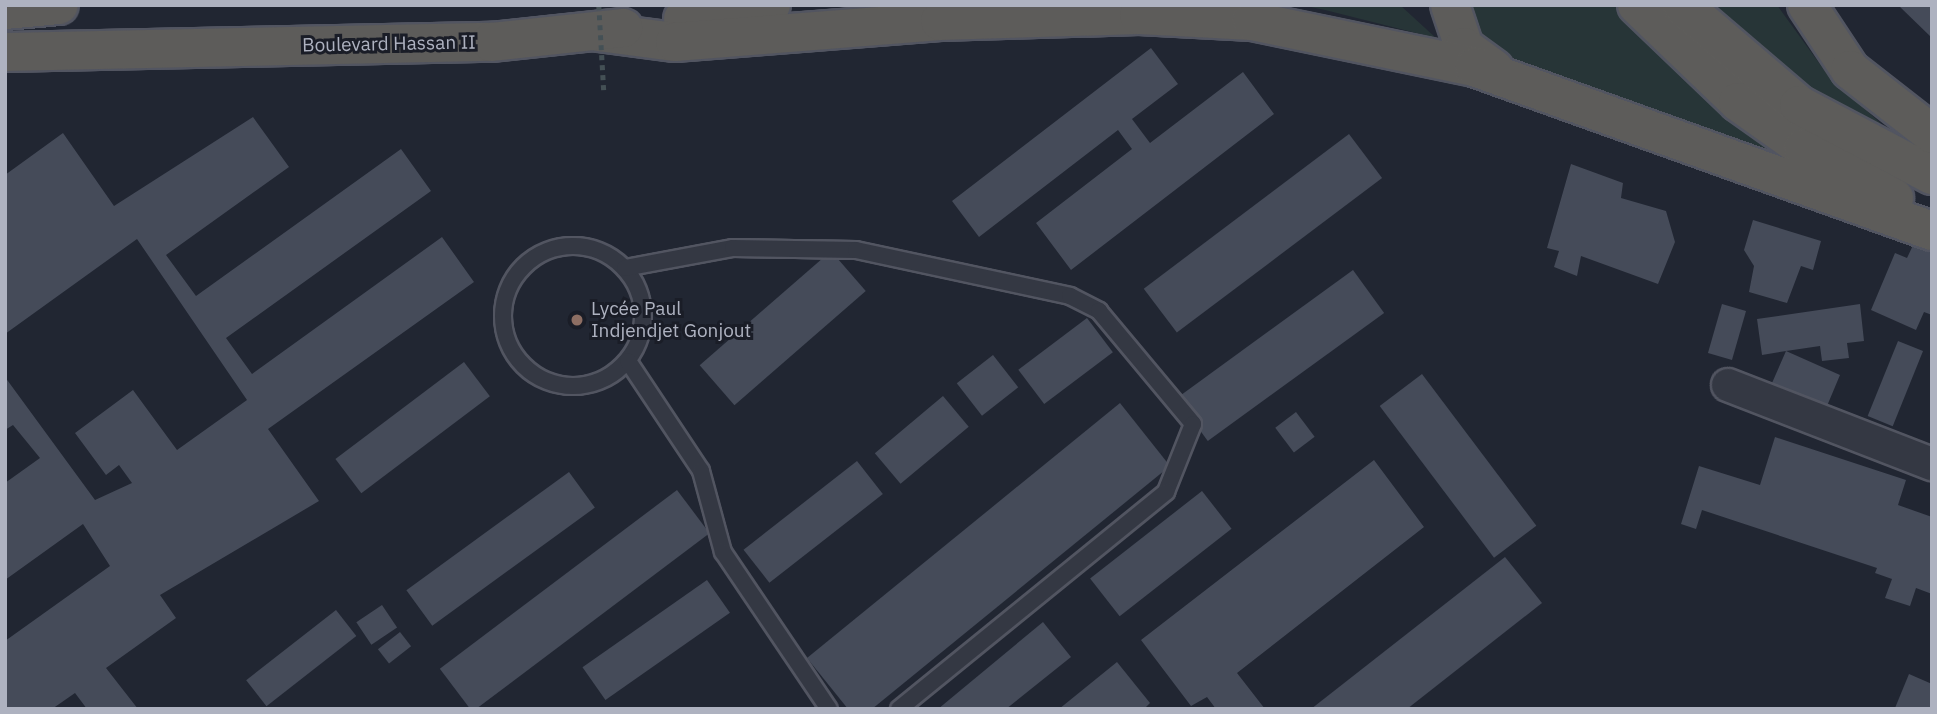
<!DOCTYPE html>
<meta charset="utf-8">
<style>
body{margin:0}
#map{position:relative;width:1937px;height:714px;overflow:hidden;background:#212632;font-family:"IBM Plex Sans",sans-serif}
div>[style]{position:absolute}
.green>*{inset:0;background:#273537}
.building>*{inset:0;background:#454b59;transform-origin:0 0}
.roads{filter:drop-shadow(2px 0 #525561) drop-shadow(-2px 0 #525561) drop-shadow(0 2px #525561) drop-shadow(0 -2px #525561)}
.service>*{height:16px;margin:-8px;padding:0 8px;transform-origin:8px;border-radius:8px;background:#343843}
.service>.ring{margin:-8px;padding:0;box-sizing:content-box;background:none;border:16px solid #343843;border-radius:50%}
.minor>*{height:32px;margin:-16px;padding:0 16px;transform-origin:16px;border-radius:16px;background:#343843}
.trunk>*{height:38px;margin:-19px;padding:0 19px;transform-origin:19px;border-radius:19px;background:#5d5c5a}
.path-bridge>*{height:4.5px;margin-top:-2.25px;transform-origin:0;background:repeating-linear-gradient(90deg,#445055 0 5px,transparent 0 10px)}
.dots>*{width:19px;height:19px;translate:-50% -50%;box-sizing:border-box;border:4px solid #1a1d27;border-radius:50%}
span{translate:-50% -50%;white-space:nowrap;text-align:center;line-height:1.15;-webkit-text-stroke:6px #1a1d27;paint-order:stroke}
.street-label{font-size:19px;color:#aeb2c0}
.poi-label{font-size:19px;color:#aeb2c0}
.left{translate:0 -50%;text-align:left}
.frame{position:absolute;inset:0;border:7px solid #aeb2c0;pointer-events:none}
</style>
<div id="map">
<div class="green">
<i style="clip-path:polygon(1301px 5px,1400px 5px,1436px 38px,1325px 10px)"></i>
<i style="clip-path:polygon(1459px 5px,1614px 5px,1819px 176px,1489px 54px)"></i>
<i style="clip-path:polygon(1712px 5px,1777px 5px,1827px 74px,1890px 132px,1808px 89px)"></i>
</div>
<div class="building">
<i style="clip-path:polygon(1898px 5px,1932px 5px,1932px 38px)"></i>
<i style="clip-path:polygon(1151px 48px,1178px 84px,1132px 119px,1150px 143px,1243px 72px,1274px 114px,1071px 270px,1036px 223px,1132px 149px,1118px 130px,979px 237px,952px 201px)"></i>
<i style="clip-path:polygon(253px 117px,289px 167px,166px 255px,196px 296px,401px 149px,431px 191px,226px 338px,252px 374px,442px 237px,474px 282px,268px 429px,319px 501px,160px 595px,176px 618px,106px 668px,138px 709px,87px 709px,75px 693px,52px 709px,5px 709px,5px 641px,110px 566px,83px 524px,5px 580px,5px 483px,40px 458px,13px 425px,5px 430px,5px 377px,95px 500px,132px 483px,119px 465px,106px 475px,75px 433px,133px 390px,177px 450px,247px 400px,137px 239px,5px 334px,5px 175px,63px 133px,114px 206px)"></i>
<i style="left:1349px;top:134px;width:55px;height:257px;rotate:53deg"></i>
<i style="clip-path:polygon(1571px 164px,1623px 183px,1621px 198px,1666px 211px,1675px 242px,1658px 284px,1581px 256px,1577px 276px,1554px 267px,1559px 251px,1547px 248px)"></i>
<i style="clip-path:polygon(1753px 220px,1821px 241px,1813px 270px,1801px 266px,1787px 303px,1749px 292px,1754px 266px,1744px 250px)"></i>
<i style="clip-path:polygon(1915px 241px,1932px 248px,1932px 315px,1924px 312px,1916px 330px,1871px 310px,1895px 253px,1907px 258px)"></i>
<i style="left:831px;top:251px;width:53px;height:174px;rotate:49deg"></i>
<i style="left:1353px;top:270px;width:53px;height:218px;rotate:54deg"></i>
<i style="left:1722px;top:304px;width:25px;height:51px;rotate:16deg"></i>
<i style="clip-path:polygon(1860px 304px,1864px 341px,1847px 343px,1849px 358px,1822px 361px,1820px 346px,1786px 351px,1840px 375px,1827px 406px,1772px 383px,1786px 351px,1762px 355px,1757px 319px)"></i>
<i style="left:1087px;top:318px;width:43px;height:86px;rotate:53deg"></i>
<i style="left:1898px;top:341px;width:27px;height:81px;rotate:22deg"></i>
<i style="left:993px;top:355px;width:41px;height:46px;rotate:52deg"></i>
<i style="left:464px;top:362px;width:43px;height:161px;rotate:53deg"></i>
<i style="left:1422px;top:374px;width:190px;height:53px;rotate:53deg"></i>
<i style="left:943px;top:396px;width:40px;height:89px;rotate:50deg"></i>
<i style="clip-path:polygon(1120px 403px,1170px 466px,872px 709px,848px 709px,807px 658px)"></i>
<i style="left:1296px;top:412px;width:31px;height:26px;rotate:53deg"></i>
<i style="clip-path:polygon(1775px 437px,1906px 480px,1898px 505px,1932px 517px,1932px 594px,1916px 588px,1910px 606px,1885px 598px,1892px 579px,1875px 573px,1877px 568px,1702px 510px,1696px 529px,1681px 524px,1699px 466px,1760px 485px)"></i>
<i style="clip-path:polygon(1374px 460px,1424px 527px,1237px 673px,1265px 709px,1216px 709px,1207px 697px,1191px 706px,1141px 640px)"></i>
<i style="left:857px;top:461px;width:42px;height:144px;rotate:52deg"></i>
<i style="left:569px;top:472px;width:44px;height:201px;rotate:54deg"></i>
<i style="left:677px;top:490px;width:54px;height:297px;rotate:53deg"></i>
<i style="left:1202px;top:491px;width:48px;height:142px;rotate:52deg"></i>
<i style="clip-path:polygon(1505px 557px,1542px 603px,1407px 709px,1311px 709px)"></i>
<i style="left:707px;top:580px;width:40px;height:152px;rotate:55deg"></i>
<i style="left:382px;top:605px;width:27px;height:31px;rotate:56deg"></i>
<i style="left:336px;top:610px;width:33px;height:114px;rotate:52deg"></i>
<i style="clip-path:polygon(1043px 622px,1071px 657px,1006px 709px,938px 709px)"></i>
<i style="left:400px;top:632px;width:18px;height:28px;rotate:52deg"></i>
<i style="clip-path:polygon(1117px 662px,1150px 703px,1144px 709px,1059px 709px)"></i>
<i style="clip-path:polygon(1909px 674px,1932px 684px,1932px 709px,1895px 708px)"></i>
</div>
<div class="roads">
<div class="service">
<i class="ring" style="left:503px;top:246px;width:124px;height:124px"></i>
<i style="left:625px;top:268px;width:110px;rotate:-10.5deg"></i>
<i style="left:733px;top:248px;width:123px;rotate:0.9deg"></i>
<i style="left:856px;top:250px;width:219px;rotate:12.1deg"></i>
<i style="left:1070px;top:296px;width:33px;rotate:27deg"></i>
<i style="left:1099px;top:311px;width:147px;rotate:50.2deg"></i>
<i style="left:1193px;top:424px;width:73px;rotate:111.7deg"></i>
<i style="left:1166px;top:492px;width:344px;rotate:140.9deg"></i>
<i style="left:628px;top:361px;width:132px;rotate:56.4deg"></i>
<i style="left:701px;top:471px;width:84px;rotate:74.8deg"></i>
<i style="left:723px;top:552px;width:189px;rotate:56deg"></i>
</div>
<div class="minor">
<i style="left:1728px;top:385px;width:219px;rotate:21.2deg"></i>
</div>
<div class="trunk">
<i style="left:1450px;top:5px;width:44px;rotate:71.6deg"></i>
<i style="left:1464px;top:47px;width:37px;rotate:36deg"></i>
<i style="left:1637px;top:5px;width:140px;rotate:43.8deg"></i>
<i style="left:1738px;top:102px;width:80px;rotate:35.3deg"></i>
<i style="left:1803px;top:148px;width:104px;rotate:28.8deg"></i>
<i style="left:1682px;top:5px;width:154px;rotate:40.5deg"></i>
<i style="left:1799px;top:105px;width:150px;rotate:27.8deg"></i>
<i style="left:1807px;top:5px;width:78px;rotate:56.5deg"></i>
<i style="left:1850px;top:70px;width:104px;rotate:38deg"></i>
<i style="left:5px;top:10px;width:54px;rotate:-5.3deg"></i>
<i style="left:683px;top:19px;width:89px;rotate:-9deg"></i>
<i style="left:598px;top:32px;width:78px;rotate:7.4deg"></i>
<i style="left:675px;top:42px;width:266px;rotate:-4.5deg"></i>
<i style="left:940px;top:21px;width:199px;rotate:-1.7deg"></i>
<i style="left:1139px;top:15px;width:113px;rotate:3deg"></i>
<i style="left:1252px;top:21px;width:227px;rotate:11.7deg"></i>
<i style="left:1474px;top:67px;width:486px;rotate:19.7deg"></i>
<i style="left:5px;top:52px;width:486px;rotate:-1.2deg"></i>
<i style="left:491px;top:42px;width:133px;rotate:-6.1deg"></i>
</div>
</div>
<div class="path-bridge">
<i style="left:599px;top:5px;width:86px;rotate:86.7deg"></i>
</div>
<div class="dots">
<i style="left:577px;top:320px;background:#8d6e63"></i>
</div>
<div class="street-label">
<span style="left:389px;top:44px;rotate:-1deg">Boulevard Hassan II</span>
</div>
<div class="poi-label">
<span class="left" style="left:591px;top:320px">Lycée Paul<br>Indjendjet Gonjout</span>
</div>
<div class="frame"></div>
</div>
